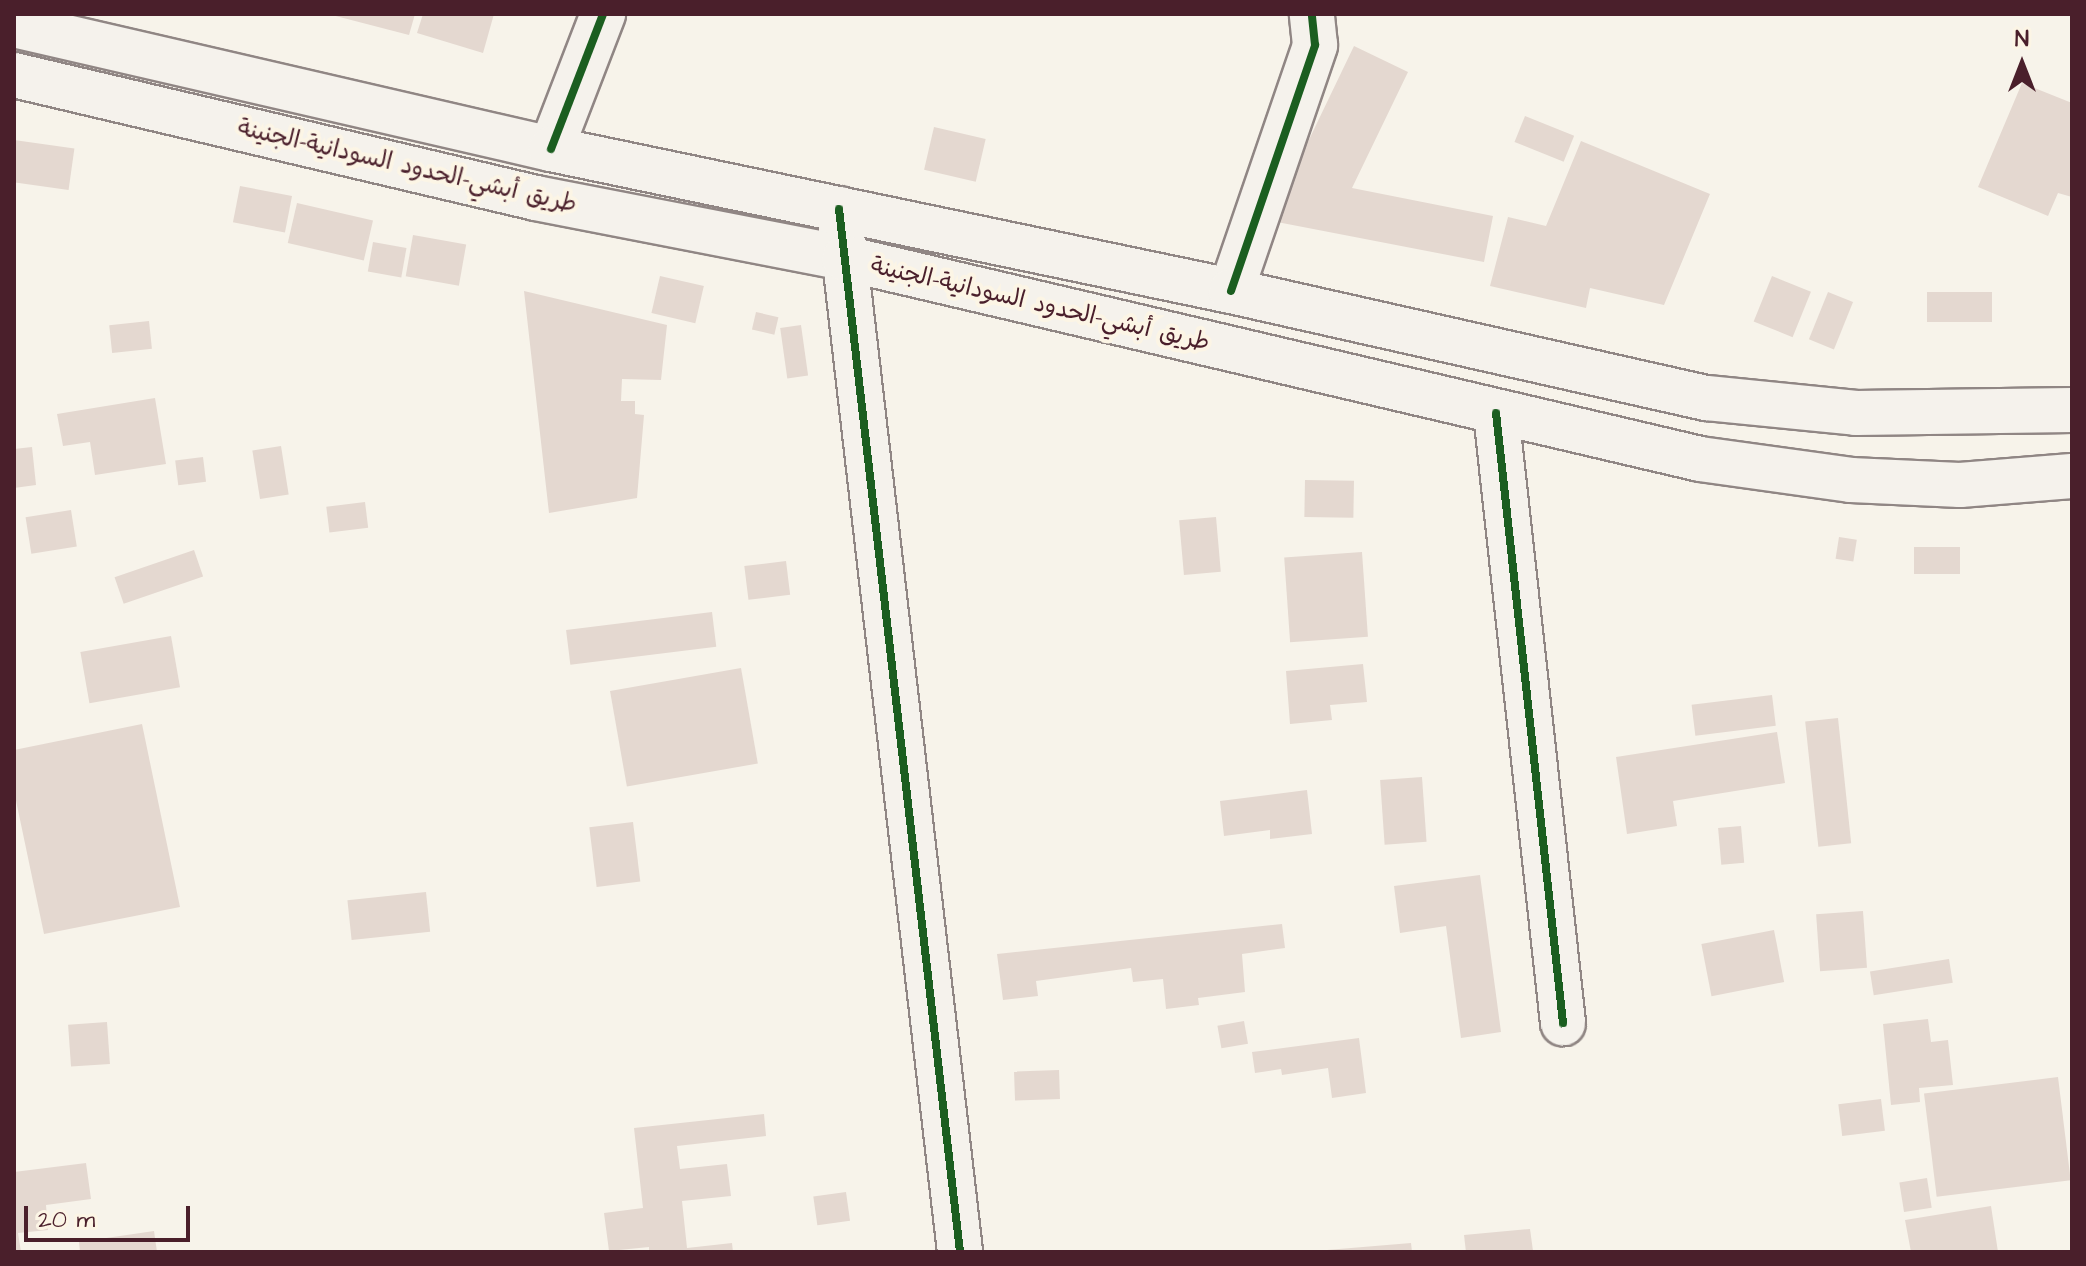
<!DOCTYPE html>
<meta charset="utf-8">
<style>
body{margin:0}
#map{position:relative;width:2086px;height:1266px;overflow:hidden;background:#f7f3ea;font-family:"Architects Daughter","Playpen Sans Arabic",sans-serif}
div>[style]{position:absolute}
.building>*{inset:0;background:#e4d8d0;transform-origin:0 0}
.roads{filter:drop-shadow(2px 0 #908684) drop-shadow(-2px 0 #908684) drop-shadow(0 2px #908684) drop-shadow(0 -2px #908684)}
.street>*{height:44px;margin:-22px;padding:0 22px;transform-origin:22px;border-radius:22px;background:#f5f2ec}
.highway>*{height:44px;margin:-22px;padding:0 22px;transform-origin:22px;border-radius:22px;background:#f5f2ec}
.cycleway>*{height:8px;margin:-4px;padding:0 4px;transform-origin:4px;border-radius:4px;background:#1b5e20}
span{translate:-50% -50%;white-space:nowrap;text-align:center;line-height:1.15;-webkit-text-stroke:8px #fcf5e5;paint-order:stroke}
.street-label{font-size:24px;color:#4a1f2b}
.frame{position:absolute;inset:0;border:16px solid #4a1f2b;pointer-events:none}
.north{position:absolute;left:1982px;top:24px;width:80px;height:80px;-webkit-text-stroke:6px #fcf5e5;paint-order:stroke;rotate:0deg;font-size:22px;font-weight:700;line-height:32px;text-align:center;color:#4a1f2b}
.north::after{content:'';display:block;margin:auto;width:28px;height:36px;background:#4a1f2b;clip-path:polygon(50% 0,100% 100%,50% 72%,0 100%)}
.scale{position:absolute;left:24px;top:1206px;width:166px;height:36px;box-sizing:border-box;border:4px solid #4a1f2b;border-top:0;padding-left:10px;font-size:24px;line-height:28px;white-space:nowrap;color:#4a1f2b;-webkit-text-stroke:6px #fcf5e5;paint-order:stroke}
</style>
<div id="map">
<div class="building">
<i style="clip-path:polygon(328px 14px,415px 14px,409px 35px)"></i>
<i style="clip-path:polygon(423px 14px,494px 14px,483px 53px,417px 33px)"></i>
<i style="clip-path:polygon(1354px 46px,1408px 72px,1352px 188px,1493px 216px,1484px 262px,1277px 222px,1292px 175px)"></i>
<i style="clip-path:polygon(2022px 83px,2072px 103px,2072px 197px,2058px 193px,2048px 216px,1978px 187px)"></i>
<i style="left:1525px;top:116px;width:53px;height:28px;rotate:22deg"></i>
<i style="left:934px;top:127px;width:53px;height:44px;rotate:13deg"></i>
<i style="left:14px;top:140px;width:61px;height:42px;rotate:8deg"></i>
<i style="clip-path:polygon(1581px 141px,1710px 194px,1664px 305px,1590px 288px,1586px 308px,1490px 286px,1508px 217px,1546px 226px)"></i>
<i style="left:240px;top:186px;width:53px;height:37px;rotate:11deg"></i>
<i style="left:297px;top:203px;width:78px;height:41px;rotate:13deg"></i>
<i style="left:413px;top:235px;width:54px;height:42px;rotate:10deg"></i>
<i style="left:373px;top:242px;width:34px;height:30px;rotate:10deg"></i>
<i style="left:660px;top:276px;width:45px;height:38px;rotate:13deg"></i>
<i style="left:1772px;top:276px;width:42px;height:49px;rotate:22deg"></i>
<i style="clip-path:polygon(524px 291px,667px 325px,661px 380px,622px 379px,621px 401px,635px 401px,635px 414px,644px 415px,637px 498px,549px 513px)"></i>
<i style="left:1828px;top:292px;width:27px;height:51px;rotate:22deg"></i>
<i style="left:1992px;top:292px;width:30px;height:65px;rotate:90deg"></i>
<i style="left:756px;top:312px;width:23px;height:18px;rotate:13deg"></i>
<i style="left:149px;top:321px;width:28px;height:40px;rotate:84deg"></i>
<i style="left:801px;top:325px;width:51px;height:21px;rotate:82deg"></i>
<i style="clip-path:polygon(155px 398px,166px 464px,95px 475px,90px 442px,63px 446px,57px 414px)"></i>
<i style="left:281px;top:446px;width:49px;height:29px;rotate:81deg"></i>
<i style="clip-path:polygon(32px 447px,36px 485px,14px 488px,14px 449px)"></i>
<i style="left:203px;top:457px;width:25px;height:28px;rotate:83deg"></i>
<i style="left:1305px;top:480px;width:49px;height:37px;rotate:1deg"></i>
<i style="left:365px;top:502px;width:26px;height:39px;rotate:83deg"></i>
<i style="left:71px;top:510px;width:37px;height:46px;rotate:81deg"></i>
<i style="left:1216px;top:517px;width:55px;height:37px;rotate:85deg"></i>
<i style="left:1839px;top:537px;width:18px;height:22px;rotate:9deg"></i>
<i style="left:1914px;top:547px;width:46px;height:27px"></i>
<i style="left:194px;top:550px;width:28px;height:84px;rotate:71deg"></i>
<i style="left:1362px;top:552px;width:85px;height:78px;rotate:86deg"></i>
<i style="left:786px;top:561px;width:34px;height:42px;rotate:83deg"></i>
<i style="left:712px;top:612px;width:35px;height:147px;rotate:83deg"></i>
<i style="left:171px;top:636px;width:52px;height:92px;rotate:80deg"></i>
<i style="clip-path:polygon(1363px 664px,1367px 702px,1330px 705px,1332px 720px,1290px 724px,1286px 671px)"></i>
<i style="left:741px;top:668px;width:97px;height:133px;rotate:80deg"></i>
<i style="left:1772px;top:695px;width:31px;height:81px;rotate:83deg"></i>
<i style="left:1838px;top:718px;width:126px;height:33px;rotate:84deg"></i>
<i style="clip-path:polygon(142px 724px,180px 907px,44px 934px,14px 791px,14px 750px)"></i>
<i style="clip-path:polygon(1777px 732px,1785px 783px,1673px 801px,1677px 826px,1627px 834px,1616px 757px)"></i>
<i style="left:1422px;top:777px;width:65px;height:42px;rotate:86deg"></i>
<i style="clip-path:polygon(1307px 790px,1312px 834px,1270px 839px,1270px 830px,1224px 836px,1220px 801px)"></i>
<i style="left:633px;top:822px;width:60px;height:44px;rotate:83deg"></i>
<i style="left:1741px;top:826px;width:37px;height:23px;rotate:85deg"></i>
<i style="clip-path:polygon(1480px 875px,1501px 1032px,1461px 1038px,1446px 926px,1400px 933px,1394px 886px)"></i>
<i style="left:426px;top:892px;width:40px;height:79px;rotate:84deg"></i>
<i style="left:1863px;top:911px;width:57px;height:47px;rotate:86deg"></i>
<i style="clip-path:polygon(1282px 924px,1285px 948px,1242px 954px,1245px 992px,1198px 998px,1199px 1005px,1166px 1009px,1163px 979px,1133px 982px,1131px 968px,1036px 981px,1038px 996px,1003px 1000px,997px 954px)"></i>
<i style="left:1774px;top:930px;width:53px;height:74px;rotate:79deg"></i>
<i style="left:1949px;top:959px;width:24px;height:80px;rotate:81deg"></i>
<i style="clip-path:polygon(1928px 1019px,1931px 1042px,1948px 1040px,1953px 1085px,1919px 1088px,1920px 1102px,1891px 1105px,1883px 1024px)"></i>
<i style="left:1244px;top:1021px;width:23px;height:27px;rotate:80deg"></i>
<i style="left:107px;top:1022px;width:42px;height:39px;rotate:86deg"></i>
<i style="clip-path:polygon(1359px 1038px,1366px 1093px,1332px 1098px,1328px 1068px,1282px 1075px,1281px 1069px,1255px 1073px,1252px 1052px)"></i>
<i style="left:1059px;top:1070px;width:29px;height:45px;rotate:88deg"></i>
<i style="left:2058px;top:1077px;width:104px;height:135px;rotate:83deg"></i>
<i style="left:1881px;top:1099px;width:32px;height:43px;rotate:83deg"></i>
<i style="clip-path:polygon(764px 1114px,766px 1136px,677px 1146px,680px 1169px,727px 1164px,731px 1196px,682px 1201px,687px 1248px,732px 1243px,733px 1252px,649px 1252px,649px 1247px,609px 1251px,604px 1213px,643px 1208px,634px 1128px)"></i>
<i style="clip-path:polygon(86px 1163px,91px 1199px,46px 1205px,48px 1230px,18px 1233px,21px 1252px,14px 1252px,14px 1172px)"></i>
<i style="left:1927px;top:1178px;width:30px;height:28px;rotate:81deg"></i>
<i style="left:846px;top:1192px;width:29px;height:33px;rotate:82deg"></i>
<i style="clip-path:polygon(1991px 1206px,1998px 1252px,1911px 1252px,1905px 1220px)"></i>
<i style="clip-path:polygon(1530px 1229px,1533px 1251px,1466px 1252px,1464px 1235px)"></i>
<i style="clip-path:polygon(154px 1231px,157px 1252px,80px 1252px,79px 1242px)"></i>
<i style="clip-path:polygon(1411px 1243px,1412px 1252px,1327px 1252px,1327px 1250px)"></i>
</div>
<div class="roads">
<div class="street">
<i style="left:551px;top:149px;width:145px;rotate:-68.9deg"></i>
<i style="left:839px;top:209px;width:1050px;rotate:83.38deg"></i>
<i style="left:1231px;top:291px;width:260px;rotate:-71.1deg"></i>
<i style="left:1315px;top:45px;width:31px;rotate:-96deg"></i>
<i style="left:1496px;top:413px;width:614px;rotate:83.73deg"></i>
</div>
<div class="highway">
<i style="left:14px;top:25px;width:551px;rotate:13deg"></i>
<i style="left:551px;top:149px;width:695px;rotate:11.8deg"></i>
<i style="left:1231px;top:291px;width:488px;rotate:12.7deg"></i>
<i style="left:1707px;top:398px;width:150px;rotate:5.7deg"></i>
<i style="left:1856px;top:413px;width:216px;rotate:-0.8deg"></i>
<i style="left:14px;top:75px;width:536px;rotate:13.26deg"></i>
<i style="left:536px;top:198px;width:314px;rotate:11deg"></i>
<i style="left:844px;top:258px;width:879px;rotate:13.21deg"></i>
<i style="left:1700px;top:459px;width:152px;rotate:7.9deg"></i>
<i style="left:1851px;top:480px;width:109px;rotate:2.6deg"></i>
<i style="left:1960px;top:485px;width:112px;rotate:-4.6deg"></i>
</div>
</div>
<div class="cycleway">
<i style="left:551px;top:149px;width:145px;rotate:-68.9deg"></i>
<i style="left:839px;top:209px;width:1050px;rotate:83.38deg"></i>
<i style="left:1231px;top:291px;width:260px;rotate:-71.1deg"></i>
<i style="left:1315px;top:45px;width:31px;rotate:-96deg"></i>
<i style="left:1496px;top:413px;width:614px;rotate:83.73deg"></i>
</div>
<div class="street-label">
<span style="left:407px;top:167px;rotate:13deg">طريق أبشي-الحدود السودانية-الجنينة</span>
<span style="left:1040px;top:305px;rotate:13deg">طريق أبشي-الحدود السودانية-الجنينة</span>
</div>
<div class="frame"></div>
<div class="north">N</div>
<div class="scale">20 m</div>
</div>
